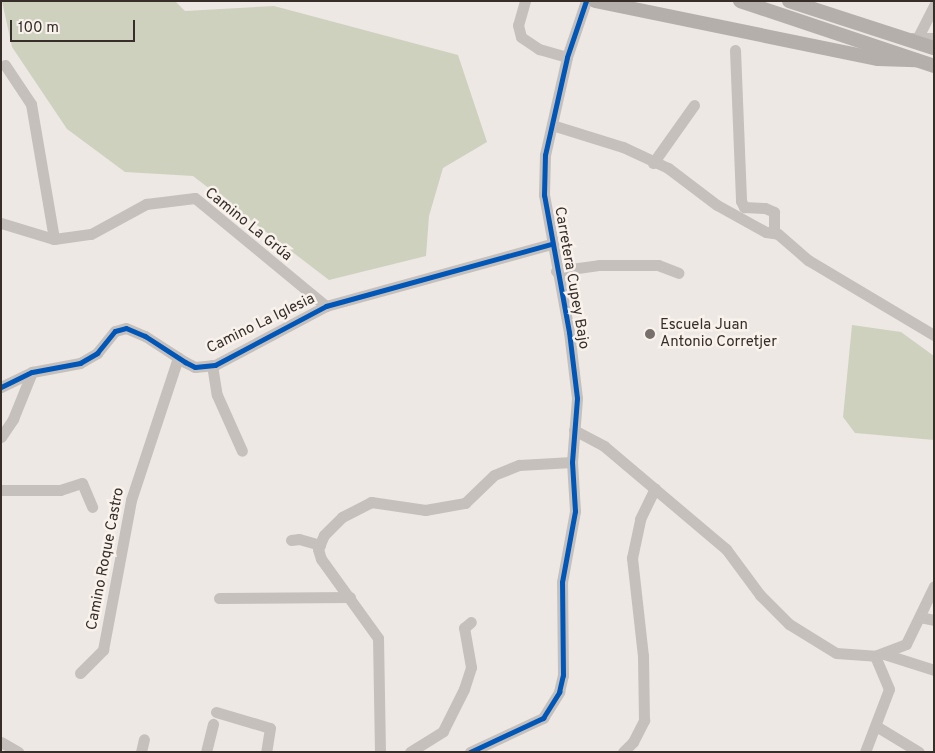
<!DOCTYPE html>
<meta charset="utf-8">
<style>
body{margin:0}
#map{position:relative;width:935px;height:753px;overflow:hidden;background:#ede8e4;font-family:Overpass,sans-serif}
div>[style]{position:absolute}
.green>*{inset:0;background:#cfd1bf}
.minor>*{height:11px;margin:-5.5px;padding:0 5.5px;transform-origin:5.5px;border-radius:5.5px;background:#c6c0bc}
.major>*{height:14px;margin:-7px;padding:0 7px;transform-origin:7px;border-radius:7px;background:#b5afab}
.cycleway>*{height:5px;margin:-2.5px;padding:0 2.5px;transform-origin:2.5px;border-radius:2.5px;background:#0057b8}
.dots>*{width:14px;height:14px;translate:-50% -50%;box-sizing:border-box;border:2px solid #f9f2ec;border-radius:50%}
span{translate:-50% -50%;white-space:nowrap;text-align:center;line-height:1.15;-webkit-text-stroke:5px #f9f2ec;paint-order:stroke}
.street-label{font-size:15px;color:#372e2a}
.poi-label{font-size:15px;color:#372e2a}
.left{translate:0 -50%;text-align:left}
.frame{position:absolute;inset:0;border:2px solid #372e2a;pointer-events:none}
.scale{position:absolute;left:10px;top:20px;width:125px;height:22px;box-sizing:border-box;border:2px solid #372e2a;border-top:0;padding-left:6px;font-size:15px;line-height:18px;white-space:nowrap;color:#372e2a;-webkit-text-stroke:4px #f9f2ec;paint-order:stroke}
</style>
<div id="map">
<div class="green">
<i style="clip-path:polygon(2px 1px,175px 1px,185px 11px,274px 6px,458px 55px,487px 142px,443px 168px,429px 216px,426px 256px,329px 280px,193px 176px,125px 172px,67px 129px,12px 47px)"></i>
<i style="clip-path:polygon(852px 325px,901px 332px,934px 356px,934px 440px,855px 433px,843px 417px)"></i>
</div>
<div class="minor">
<i style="left:525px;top:1px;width:25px;rotate:106deg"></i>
<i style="left:518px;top:25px;width:12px;rotate:76deg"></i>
<i style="left:521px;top:37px;width:22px;rotate:34deg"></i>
<i style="left:539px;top:49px;width:29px;rotate:16deg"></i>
<i style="left:918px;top:37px;width:36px;rotate:-63deg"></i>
<i style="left:912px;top:38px;width:22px"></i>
<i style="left:735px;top:50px;width:151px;rotate:87.7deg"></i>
<i style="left:741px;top:201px;width:7px;rotate:63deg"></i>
<i style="left:744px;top:207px;width:21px;rotate:3deg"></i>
<i style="left:765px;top:208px;width:10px;rotate:24deg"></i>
<i style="left:774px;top:212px;width:21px;rotate:90deg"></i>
<i style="left:5px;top:65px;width:47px;rotate:56.3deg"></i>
<i style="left:31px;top:104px;width:137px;rotate:80.3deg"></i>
<i style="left:552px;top:125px;width:74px;rotate:17.2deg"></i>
<i style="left:623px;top:147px;width:50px;rotate:25deg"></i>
<i style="left:668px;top:168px;width:61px;rotate:37.1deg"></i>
<i style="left:717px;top:205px;width:56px;rotate:28.9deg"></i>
<i style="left:766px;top:232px;width:12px;rotate:9deg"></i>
<i style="left:778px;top:234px;width:40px;rotate:41deg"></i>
<i style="left:808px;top:260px;width:147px;rotate:30.8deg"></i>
<i style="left:653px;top:163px;width:71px;rotate:-54.7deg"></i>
<i style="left:1px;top:223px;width:55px;rotate:16.8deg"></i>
<i style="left:54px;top:239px;width:37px;rotate:-8deg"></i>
<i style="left:91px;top:234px;width:63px;rotate:-28.6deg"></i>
<i style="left:146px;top:204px;width:49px;rotate:-7deg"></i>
<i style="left:195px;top:198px;width:170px;rotate:39.5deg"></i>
<i style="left:556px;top:271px;width:43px;rotate:-7.9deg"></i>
<i style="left:599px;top:265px;width:59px"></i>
<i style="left:658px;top:265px;width:22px;rotate:21deg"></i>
<i style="left:212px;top:365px;width:30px;rotate:81deg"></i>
<i style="left:217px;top:395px;width:61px;rotate:65.9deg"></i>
<i style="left:1px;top:387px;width:34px;rotate:-26deg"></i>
<i style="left:32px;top:372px;width:49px;rotate:-10.6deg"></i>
<i style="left:80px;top:363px;width:20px;rotate:-30deg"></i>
<i style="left:97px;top:353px;width:28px;rotate:-51deg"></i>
<i style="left:115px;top:331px;width:11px;rotate:-15deg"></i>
<i style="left:126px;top:328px;width:21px;rotate:23deg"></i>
<i style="left:145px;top:336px;width:48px;rotate:33deg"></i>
<i style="left:185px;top:362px;width:11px;rotate:27deg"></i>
<i style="left:195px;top:367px;width:20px;rotate:-6deg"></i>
<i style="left:215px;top:365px;width:126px;rotate:-28deg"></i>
<i style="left:326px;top:306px;width:233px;rotate:-15.4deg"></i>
<i style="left:574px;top:430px;width:34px;rotate:28deg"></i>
<i style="left:604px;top:446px;width:160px;rotate:40.2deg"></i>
<i style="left:726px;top:549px;width:57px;rotate:53.5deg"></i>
<i style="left:760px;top:595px;width:41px;rotate:45deg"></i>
<i style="left:789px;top:624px;width:55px;rotate:31.7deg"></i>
<i style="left:836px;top:653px;width:39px;rotate:4deg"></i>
<i style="left:875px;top:656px;width:33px;rotate:-21deg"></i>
<i style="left:906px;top:644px;width:64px;rotate:-64.2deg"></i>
<i style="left:1px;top:437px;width:22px;rotate:-56deg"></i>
<i style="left:13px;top:419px;width:51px;rotate:-68deg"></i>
<i style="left:1px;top:490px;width:59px"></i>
<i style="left:60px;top:490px;width:23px;rotate:-18deg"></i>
<i style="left:82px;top:483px;width:26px;rotate:67deg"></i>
<i style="left:291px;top:540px;width:8px;rotate:-7deg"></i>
<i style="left:299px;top:539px;width:22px;rotate:16deg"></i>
<i style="left:219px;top:598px;width:131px;rotate:-0.4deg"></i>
<i style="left:920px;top:617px;width:14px;rotate:12deg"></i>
<i style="left:884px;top:654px;width:52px;rotate:17.7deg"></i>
<i style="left:80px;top:673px;width:33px;rotate:-45deg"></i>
<i style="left:103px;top:650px;width:153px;rotate:-79.4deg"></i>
<i style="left:131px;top:500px;width:150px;rotate:-71.7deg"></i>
<i style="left:216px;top:712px;width:56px;rotate:16.5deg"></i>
<i style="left:270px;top:728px;width:24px;rotate:99deg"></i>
<i style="left:876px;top:726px;width:50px;rotate:31.2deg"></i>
<i style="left:1px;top:742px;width:20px;rotate:30deg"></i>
<i style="left:141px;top:752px;width:13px;rotate:-77deg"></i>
<i style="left:206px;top:752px;width:29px;rotate:-76deg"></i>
<i style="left:380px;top:752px;width:114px;rotate:-91deg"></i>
<i style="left:378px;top:638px;width:97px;rotate:-125.8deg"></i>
<i style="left:321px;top:559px;width:10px;rotate:-107deg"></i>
<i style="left:318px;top:549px;width:15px;rotate:-67deg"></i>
<i style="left:324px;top:535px;width:25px;rotate:-45deg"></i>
<i style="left:342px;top:517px;width:33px;rotate:-27deg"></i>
<i style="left:371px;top:502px;width:55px;rotate:8.4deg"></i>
<i style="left:425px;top:510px;width:41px;rotate:-9.9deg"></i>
<i style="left:465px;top:503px;width:40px;rotate:-44deg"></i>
<i style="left:494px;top:475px;width:27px;rotate:-22deg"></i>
<i style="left:519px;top:465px;width:53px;rotate:-3.2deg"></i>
<i style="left:410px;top:752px;width:39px;rotate:-32deg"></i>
<i style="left:443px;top:731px;width:47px;rotate:-63.4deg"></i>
<i style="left:464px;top:689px;width:23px;rotate:-72deg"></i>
<i style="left:471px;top:667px;width:40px;rotate:-100deg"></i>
<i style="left:464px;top:628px;width:9px;rotate:-41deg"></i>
<i style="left:470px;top:752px;width:81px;rotate:-25deg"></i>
<i style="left:543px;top:718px;width:31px;rotate:-58deg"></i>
<i style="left:559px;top:692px;width:17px;rotate:-77deg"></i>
<i style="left:563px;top:675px;width:93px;rotate:-90.6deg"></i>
<i style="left:562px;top:582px;width:72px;rotate:-79.6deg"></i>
<i style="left:575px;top:511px;width:49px;rotate:-93.5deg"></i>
<i style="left:572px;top:462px;width:64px;rotate:-85.5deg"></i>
<i style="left:577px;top:398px;width:66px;rotate:-96.9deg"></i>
<i style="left:569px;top:332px;width:139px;rotate:-100.3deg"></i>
<i style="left:544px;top:195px;width:40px;rotate:-88.6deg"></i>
<i style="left:545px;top:155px;width:100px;rotate:-77.3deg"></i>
<i style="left:567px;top:57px;width:59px;rotate:-71.3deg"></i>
<i style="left:623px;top:752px;width:14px;rotate:-45deg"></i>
<i style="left:633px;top:742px;width:25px;rotate:-63deg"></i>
<i style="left:644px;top:720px;width:64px;rotate:-90.9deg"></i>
<i style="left:643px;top:656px;width:99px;rotate:-96.4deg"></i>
<i style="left:632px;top:558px;width:40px;rotate:-78deg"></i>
<i style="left:640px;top:519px;width:34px;rotate:-64deg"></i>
<i style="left:865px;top:752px;width:67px;rotate:-69.1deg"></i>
<i style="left:889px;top:689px;width:36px;rotate:-113deg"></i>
</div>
<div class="major">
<i style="left:595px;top:1px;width:289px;rotate:11.6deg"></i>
<i style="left:878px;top:59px;width:38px;rotate:2deg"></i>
<i style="left:740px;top:1px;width:205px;rotate:18.5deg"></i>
<i style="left:789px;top:1px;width:152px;rotate:18deg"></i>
</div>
<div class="cycleway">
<i style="left:1px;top:387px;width:34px;rotate:-26deg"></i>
<i style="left:32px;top:372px;width:49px;rotate:-10.6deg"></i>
<i style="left:80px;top:363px;width:20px;rotate:-30deg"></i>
<i style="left:97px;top:353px;width:28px;rotate:-51deg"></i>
<i style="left:115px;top:331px;width:11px;rotate:-15deg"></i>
<i style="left:126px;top:328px;width:21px;rotate:23deg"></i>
<i style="left:145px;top:336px;width:48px;rotate:33deg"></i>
<i style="left:185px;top:362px;width:11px;rotate:27deg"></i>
<i style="left:195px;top:367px;width:20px;rotate:-6deg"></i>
<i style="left:215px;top:365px;width:126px;rotate:-28deg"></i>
<i style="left:326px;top:306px;width:233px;rotate:-15.4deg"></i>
<i style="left:470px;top:752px;width:81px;rotate:-25deg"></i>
<i style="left:543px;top:718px;width:31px;rotate:-58deg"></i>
<i style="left:559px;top:692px;width:17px;rotate:-77deg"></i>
<i style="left:563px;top:675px;width:93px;rotate:-90.6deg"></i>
<i style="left:562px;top:582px;width:72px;rotate:-79.6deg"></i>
<i style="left:575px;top:511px;width:49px;rotate:-93.5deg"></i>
<i style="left:572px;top:462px;width:64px;rotate:-85.5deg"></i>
<i style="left:577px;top:398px;width:66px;rotate:-96.9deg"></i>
<i style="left:569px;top:332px;width:139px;rotate:-100.3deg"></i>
<i style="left:544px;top:195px;width:40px;rotate:-88.6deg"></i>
<i style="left:545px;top:155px;width:100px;rotate:-77.3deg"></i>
<i style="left:567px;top:57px;width:59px;rotate:-71.3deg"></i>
</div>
<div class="dots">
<i style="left:650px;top:334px;background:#776f6b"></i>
</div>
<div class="street-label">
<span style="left:248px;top:225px;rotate:39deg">Camino La Grúa</span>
<span style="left:571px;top:278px;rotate:80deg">Carretera Cupey Bajo</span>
<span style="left:261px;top:324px;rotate:-26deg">Camino La Iglesia</span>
<span style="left:106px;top:559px;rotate:-79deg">Camino Roque Castro</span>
</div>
<div class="poi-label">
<span class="left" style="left:660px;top:334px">Escuela Juan<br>Antonio Corretjer</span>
</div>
<div class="frame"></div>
<div class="scale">100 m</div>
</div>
